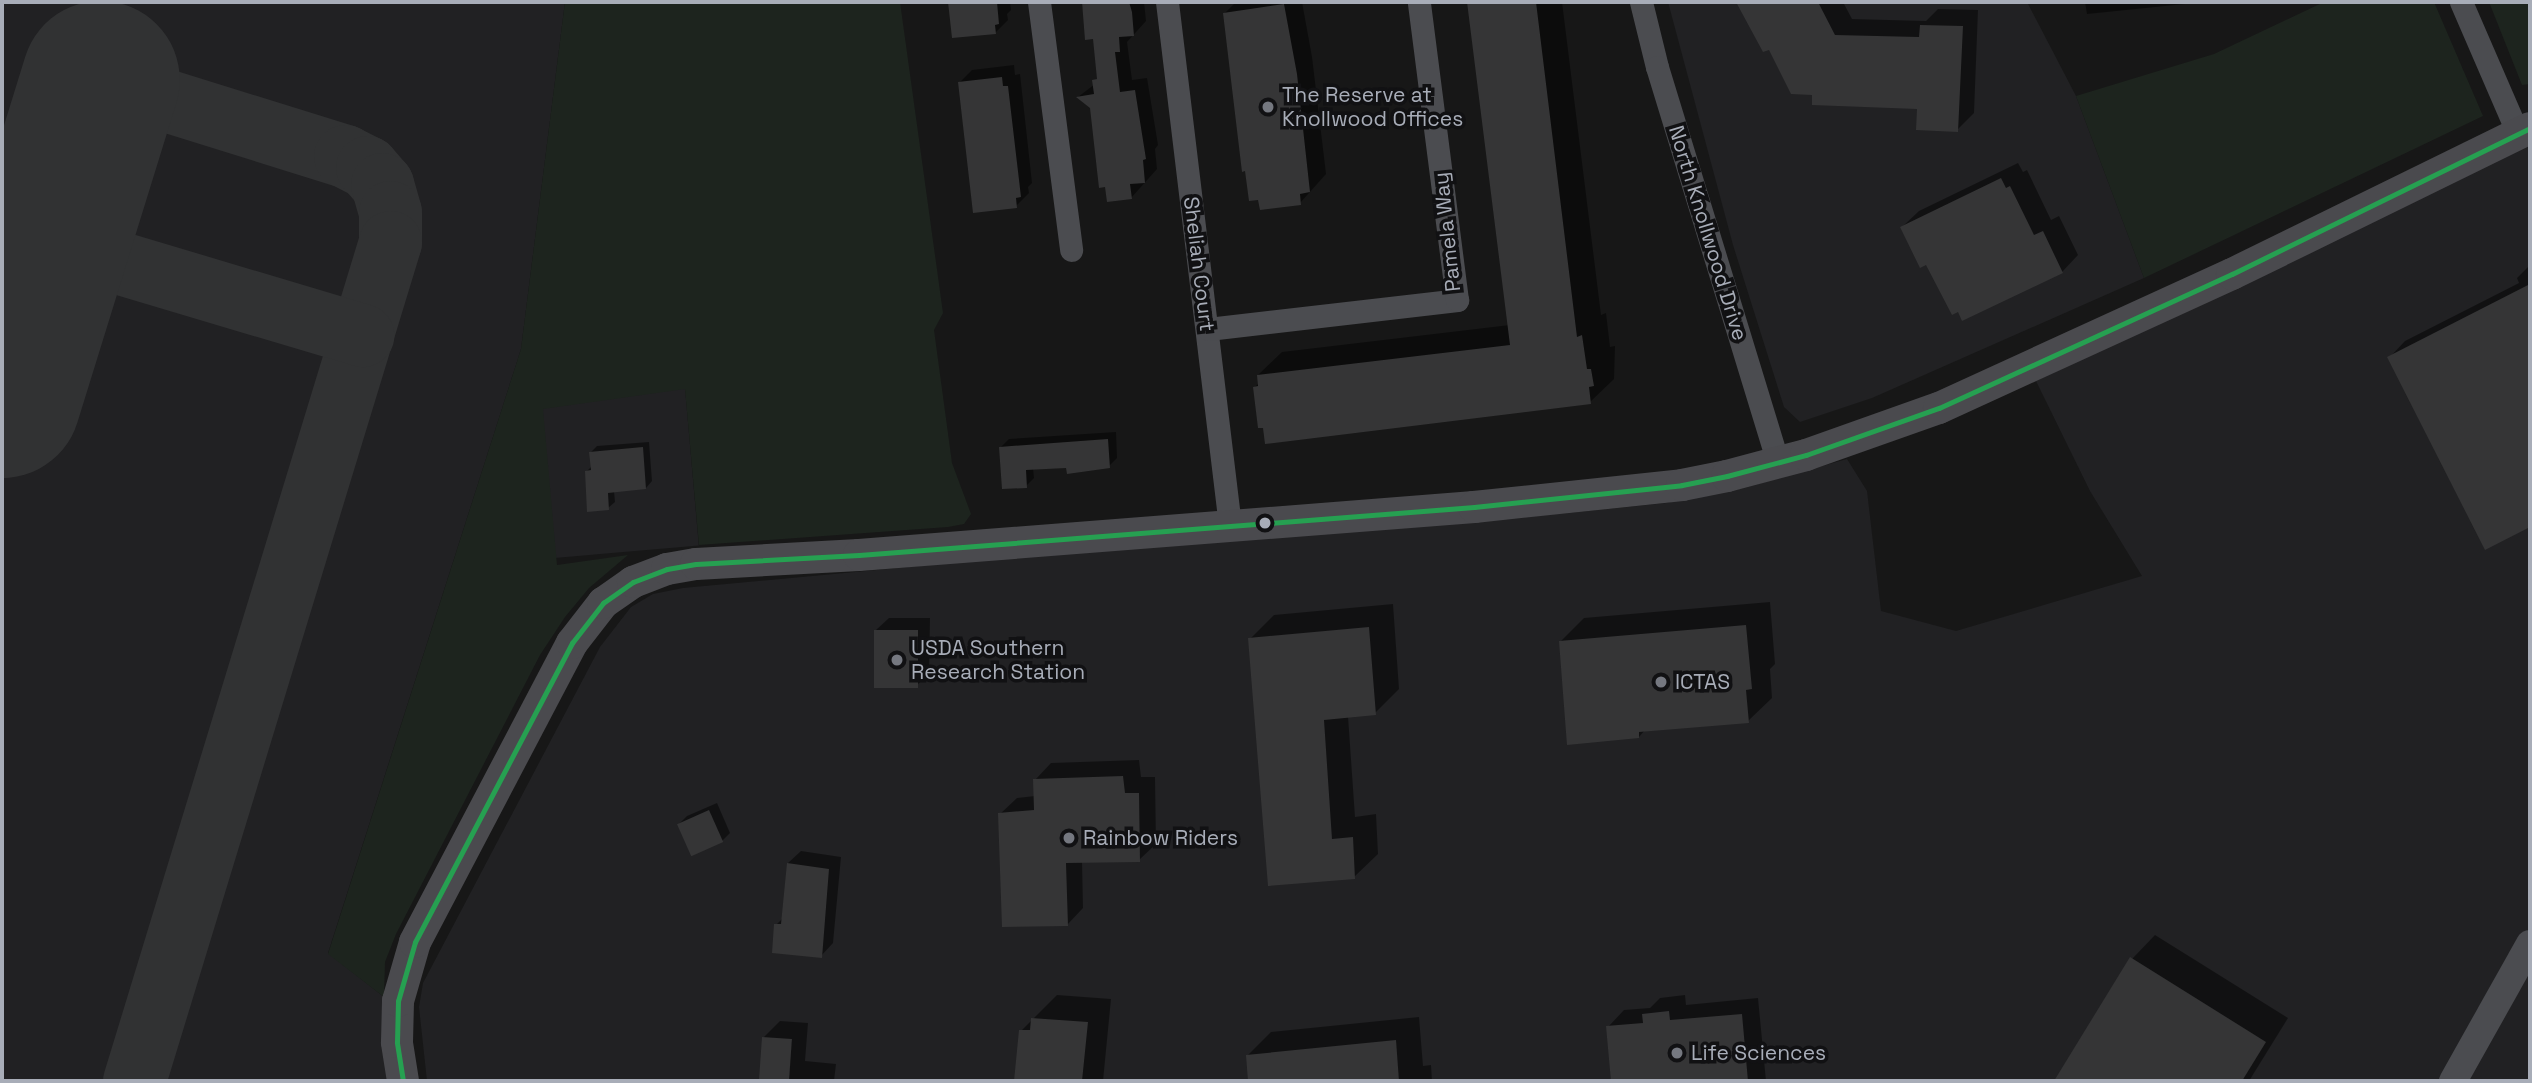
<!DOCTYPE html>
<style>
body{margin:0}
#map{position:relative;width:2532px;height:1083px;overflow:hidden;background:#171717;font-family:"Space Grotesk",sans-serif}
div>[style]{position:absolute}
.built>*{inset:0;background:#212123;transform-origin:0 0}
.green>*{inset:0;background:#1d241e}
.shadow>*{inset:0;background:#0007}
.taxiway>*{height:63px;margin:-31.5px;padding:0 31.5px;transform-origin:31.5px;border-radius:31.5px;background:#313233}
.runway>*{height:158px;margin:-79px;padding:0 79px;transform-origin:79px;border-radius:79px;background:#313233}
.building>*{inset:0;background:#353536;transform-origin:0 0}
.minor>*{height:23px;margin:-11.5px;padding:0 11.5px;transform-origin:11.5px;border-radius:11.5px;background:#4b4c50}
.tertiary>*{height:28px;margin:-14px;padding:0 14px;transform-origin:14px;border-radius:14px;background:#4b4c50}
.secondary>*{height:32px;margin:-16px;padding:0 16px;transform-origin:16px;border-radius:16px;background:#4a4a4e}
.bus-1>*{height:5px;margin:-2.5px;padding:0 2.5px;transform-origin:2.5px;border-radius:2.5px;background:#26a051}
.dots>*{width:19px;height:19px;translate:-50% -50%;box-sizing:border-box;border:4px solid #111113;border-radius:50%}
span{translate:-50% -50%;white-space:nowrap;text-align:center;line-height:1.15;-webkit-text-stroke:7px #111113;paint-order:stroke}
.poi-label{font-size:21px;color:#a8adb8}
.left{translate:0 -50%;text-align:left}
.street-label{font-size:21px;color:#a8adb8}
.frame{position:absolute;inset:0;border:4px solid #a8adb8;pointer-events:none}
</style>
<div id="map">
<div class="built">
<i style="clip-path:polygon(2px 2px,565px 2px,521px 349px,328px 953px,384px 997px,387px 1081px,2px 1081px)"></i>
<i style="clip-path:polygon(1668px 2px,2027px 2px,2076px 96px,2144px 278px,1872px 398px,1800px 422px,1784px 407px,1733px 245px)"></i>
<i style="clip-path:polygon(2530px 144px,2530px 1081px,427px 1081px,419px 1007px,423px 983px,600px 647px,631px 607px,653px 594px,683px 588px,1284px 532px,1569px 513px,1666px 503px,1744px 488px,1847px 459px,1867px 491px,1881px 611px,1956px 631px,2142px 576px,2090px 491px,2036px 381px)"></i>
<i style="left:685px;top:388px;width:158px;height:145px;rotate:85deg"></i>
</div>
<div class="green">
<i style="clip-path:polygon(565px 2px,900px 2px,943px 313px,934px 330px,952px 463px,971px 514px,964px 524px,948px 527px,699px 545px,685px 389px,543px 409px,557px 565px,628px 555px,589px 588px,565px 617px,540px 655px,396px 934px,385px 962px,384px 997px,328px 954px,521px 349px)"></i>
<i style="clip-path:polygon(2324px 2px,2434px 2px,2483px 116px,2144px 278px,2076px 96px,2214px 54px)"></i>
<i style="clip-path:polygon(2489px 2px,2530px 2px,2530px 84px,2522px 85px)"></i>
</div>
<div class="shadow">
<i style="clip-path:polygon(950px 2px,1010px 2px,1011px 10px,1007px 14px,1008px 20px,995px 33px,953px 36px)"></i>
<i style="clip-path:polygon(1082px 2px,1144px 2px,1146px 21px,1127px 42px,1132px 80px,1147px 78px,1158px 145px,1155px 149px,1157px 169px,1131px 198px,1106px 185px,1092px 107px,1078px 97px,1095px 84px,1098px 76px,1095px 37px,1087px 38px)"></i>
<i style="clip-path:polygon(1236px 2px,1302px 2px,1312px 57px,1326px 174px,1300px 203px,1225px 13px)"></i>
<i style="clip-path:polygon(1469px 2px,1562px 2px,1601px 315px,1606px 313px,1610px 347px,1615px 346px,1614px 379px,1590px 402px,1255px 387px,1259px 383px,1258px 375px,1282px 352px,1510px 325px)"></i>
<i style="clip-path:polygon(1843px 2px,1852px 19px,1926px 21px,1938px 9px,1978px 10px,1974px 113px,1957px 130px,1918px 107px,1814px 93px,1770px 47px,1739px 3px)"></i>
<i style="clip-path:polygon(2085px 2px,2204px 2px,2087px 14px)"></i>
<i style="clip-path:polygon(1014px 65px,1015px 75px,1020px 74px,1032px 183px,1028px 187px,1029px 193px,1016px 206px,960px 82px,972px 70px)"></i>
<i style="clip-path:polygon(2018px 163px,2023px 172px,2027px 170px,2051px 220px,2059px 216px,2078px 255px,2062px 272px,1927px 262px,1902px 227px,1919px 211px)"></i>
<i style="clip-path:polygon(2530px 265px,2530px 525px,2486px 548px,2389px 358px,2405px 341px,2519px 283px,2517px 278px)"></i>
<i style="clip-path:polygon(1116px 432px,1117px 458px,1109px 466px,1033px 468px,1034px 478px,1026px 486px,1001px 447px,1009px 439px)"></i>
<i style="clip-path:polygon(649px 442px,652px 481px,646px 488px,614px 491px,615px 502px,608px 508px,586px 472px,592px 466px,591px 452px,597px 446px)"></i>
<i style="clip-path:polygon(1770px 602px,1775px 664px,1770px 669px,1772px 698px,1748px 721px,1645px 730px,1639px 737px,1560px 642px,1584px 618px)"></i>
<i style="clip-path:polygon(1393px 604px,1399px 689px,1375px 713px,1348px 716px,1355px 817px,1376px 814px,1378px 854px,1354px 877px,1269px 884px,1250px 639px,1274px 615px)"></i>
<i style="clip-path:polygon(889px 618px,930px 618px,929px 674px,916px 686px,876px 630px)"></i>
<i style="clip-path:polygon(1139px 760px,1141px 777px,1155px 777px,1156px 844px,1139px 860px,1082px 861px,1083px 908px,1067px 925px,1000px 814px,1017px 798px,1035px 796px,1035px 780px,1051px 763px)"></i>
<i style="clip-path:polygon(717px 803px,730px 833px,722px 841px,679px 824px,687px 816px)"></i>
<i style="clip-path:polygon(801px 851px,841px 857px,833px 943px,821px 956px,776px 925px,784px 917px,788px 863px)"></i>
<i style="clip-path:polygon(2155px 935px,2288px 1018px,2249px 1081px,2057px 1081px,2132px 959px)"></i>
<i style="clip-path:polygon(1057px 995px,1111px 999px,1103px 1081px,1016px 1081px,1021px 1031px)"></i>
<i style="clip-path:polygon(1685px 995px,1686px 1005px,1758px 998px,1766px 1081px,1613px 1081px,1608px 1027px,1624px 1010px,1650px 1008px,1660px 998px)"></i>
<i style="clip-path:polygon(1419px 1017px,1423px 1066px,1431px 1065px,1432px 1081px,1250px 1081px,1248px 1055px,1271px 1032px)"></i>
<i style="clip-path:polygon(780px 1021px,808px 1023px,805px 1061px,836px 1064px,834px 1081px,760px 1081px,763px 1038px)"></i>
</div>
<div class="taxiway">
<i style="left:101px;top:80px;width:256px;rotate:17.3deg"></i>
<i style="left:345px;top:156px;width:25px;rotate:27deg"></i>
<i style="left:367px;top:167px;width:23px;rotate:49deg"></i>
<i style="left:382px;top:184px;width:29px;rotate:74deg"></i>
<i style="left:390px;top:212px;width:30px;rotate:90deg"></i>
<i style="left:390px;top:242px;width:877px;rotate:106.97deg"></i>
<i style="left:50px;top:242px;width:326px;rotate:16.6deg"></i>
</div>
<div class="runway">
<i style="left:2px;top:399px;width:334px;rotate:-72.8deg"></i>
</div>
<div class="building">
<i style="clip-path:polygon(948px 2px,997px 2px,999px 24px,995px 25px,996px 34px,952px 38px)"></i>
<i style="clip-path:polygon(1082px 2px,1129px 2px,1132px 12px,1134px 36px,1119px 37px,1120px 52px,1115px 52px,1120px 92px,1135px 90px,1146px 159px,1143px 160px,1145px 183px,1130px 184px,1132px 199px,1107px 202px,1105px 187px,1099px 188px,1090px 108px,1076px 97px,1094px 94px,1092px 80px,1097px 79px,1093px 39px,1085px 40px)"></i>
<i style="clip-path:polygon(1467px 2px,1536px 2px,1577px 337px,1582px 335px,1587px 369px,1591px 369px,1594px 386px,1589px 387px,1591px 404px,1265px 444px,1263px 428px,1258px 428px,1253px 387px,1258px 386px,1257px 375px,1510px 345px)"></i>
<i style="clip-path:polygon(1736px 2px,1818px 2px,1835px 35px,1919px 37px,1920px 25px,1963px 26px,1958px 132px,1916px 130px,1917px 109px,1812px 105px,1812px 95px,1791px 94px,1769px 50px,1763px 52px)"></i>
<i style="clip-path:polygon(1284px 4px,1297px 74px,1310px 192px,1300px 194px,1301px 205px,1260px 210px,1258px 200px,1249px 201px,1245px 171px,1242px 172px,1223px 13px)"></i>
<i style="clip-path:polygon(1002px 77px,1003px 86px,1008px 86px,1021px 197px,1016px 198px,1017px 208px,973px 213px,958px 82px)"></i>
<i style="clip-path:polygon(2001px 178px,2006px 188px,2010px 186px,2034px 235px,2043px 231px,2063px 273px,1962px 321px,1958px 312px,1952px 315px,1926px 265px,1920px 268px,1900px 227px)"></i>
<i style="clip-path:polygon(2530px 284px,2530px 527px,2485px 550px,2387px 357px)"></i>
<i style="clip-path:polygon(1108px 439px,1110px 468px,1067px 474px,1066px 468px,1026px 470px,1027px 488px,1002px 489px,999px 447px)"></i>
<i style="clip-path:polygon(643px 447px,646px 489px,608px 493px,609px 510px,587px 512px,585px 471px,591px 470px,589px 452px)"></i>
<i style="clip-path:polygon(1746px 625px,1752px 689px,1746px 690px,1749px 723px,1639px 732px,1639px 738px,1567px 745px,1559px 641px)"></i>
<i style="clip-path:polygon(1369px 627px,1376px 715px,1324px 720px,1332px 839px,1353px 837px,1355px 879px,1268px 886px,1248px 638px)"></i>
<i style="left:874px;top:630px;width:44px;height:58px"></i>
<i style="clip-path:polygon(1123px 776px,1125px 793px,1139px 793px,1140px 862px,1066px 863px,1068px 926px,1002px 927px,998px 813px,1034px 810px,1033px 779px)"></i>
<i style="left:709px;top:810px;width:35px;height:35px;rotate:66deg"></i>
<i style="clip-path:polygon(787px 863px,829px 869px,822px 958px,772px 953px,774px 924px,781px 924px)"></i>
<i style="clip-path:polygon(2130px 957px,2266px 1042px,2242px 1081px,2054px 1081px)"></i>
<i style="clip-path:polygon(1669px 1011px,1670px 1020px,1742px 1014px,1748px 1081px,1611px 1081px,1606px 1026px,1643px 1023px,1642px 1014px)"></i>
<i style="clip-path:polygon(1031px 1018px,1088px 1022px,1082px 1081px,1014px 1081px,1019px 1030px,1030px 1030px)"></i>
<i style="left:762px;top:1037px;width:30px;height:44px;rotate:4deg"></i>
<i style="clip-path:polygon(1396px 1040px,1399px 1081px,1248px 1081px,1246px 1055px)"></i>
</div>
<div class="minor">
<i style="left:1039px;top:2px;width:250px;rotate:82.6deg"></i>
<i style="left:1167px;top:2px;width:528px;rotate:83.14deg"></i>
<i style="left:1641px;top:2px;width:67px;rotate:76.2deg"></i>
<i style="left:1657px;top:67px;width:413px;rotate:73deg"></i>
<i style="left:2461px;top:2px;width:144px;rotate:66.6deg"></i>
<i style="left:1208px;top:329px;width:251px;rotate:-6.6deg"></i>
<i style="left:1457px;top:300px;width:300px;rotate:-97.3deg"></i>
</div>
<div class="tertiary">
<i style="left:2453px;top:1081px;width:157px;rotate:-60.7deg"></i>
</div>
<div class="secondary">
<i style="left:403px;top:1081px;width:39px;rotate:-99deg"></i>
<i style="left:397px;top:1042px;width:41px;rotate:-88.6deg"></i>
<i style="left:398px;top:1001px;width:61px;rotate:-73.9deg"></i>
<i style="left:415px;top:942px;width:338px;rotate:-62.3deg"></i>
<i style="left:572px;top:643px;width:51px;rotate:-52.2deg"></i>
<i style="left:603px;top:603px;width:37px;rotate:-35deg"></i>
<i style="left:633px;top:582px;width:36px;rotate:-21deg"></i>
<i style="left:667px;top:569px;width:29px;rotate:-10deg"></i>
<i style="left:696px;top:564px;width:163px;rotate:-3.2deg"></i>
<i style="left:859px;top:555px;width:617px;rotate:-4.46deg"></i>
<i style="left:1474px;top:507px;width:209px;rotate:-6deg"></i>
<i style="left:1682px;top:485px;width:46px;rotate:-11.3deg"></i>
<i style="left:1727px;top:476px;width:82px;rotate:-14.9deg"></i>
<i style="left:1806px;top:455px;width:141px;rotate:-19.5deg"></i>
<i style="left:1939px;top:408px;width:322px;rotate:-24.6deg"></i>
<i style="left:2232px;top:274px;width:332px;rotate:-26.1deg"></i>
</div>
<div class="bus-1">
<i style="left:403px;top:1081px;width:39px;rotate:-99deg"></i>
<i style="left:397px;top:1042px;width:41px;rotate:-88.6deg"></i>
<i style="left:398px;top:1001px;width:61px;rotate:-73.9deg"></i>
<i style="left:415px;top:942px;width:338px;rotate:-62.3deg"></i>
<i style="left:572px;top:643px;width:51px;rotate:-52.2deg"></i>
<i style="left:603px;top:603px;width:37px;rotate:-35deg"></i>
<i style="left:633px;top:582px;width:36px;rotate:-21deg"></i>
<i style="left:667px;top:569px;width:29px;rotate:-10deg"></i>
<i style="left:696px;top:564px;width:163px;rotate:-3.2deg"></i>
<i style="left:859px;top:555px;width:617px;rotate:-4.46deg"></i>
<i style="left:1474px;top:507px;width:209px;rotate:-6deg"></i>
<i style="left:1682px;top:485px;width:46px;rotate:-11.3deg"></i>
<i style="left:1727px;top:476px;width:82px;rotate:-14.9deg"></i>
<i style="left:1806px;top:455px;width:141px;rotate:-19.5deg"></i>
<i style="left:1939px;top:408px;width:322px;rotate:-24.6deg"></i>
<i style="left:2232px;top:274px;width:332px;rotate:-26.1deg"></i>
</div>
<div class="dots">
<i style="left:1268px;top:107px;background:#757880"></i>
<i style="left:1265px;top:523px;background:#a8adb8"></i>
<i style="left:897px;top:660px;background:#757880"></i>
<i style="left:1661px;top:682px;background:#757880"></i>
<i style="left:1069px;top:838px;background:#757880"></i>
<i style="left:1677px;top:1053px;background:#757880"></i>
</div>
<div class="poi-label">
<span class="left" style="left:1282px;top:107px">The Reserve at<br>Knollwood Offices</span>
<span class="left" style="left:911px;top:660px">USDA Southern<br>Research Station</span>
<span class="left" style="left:1675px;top:682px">ICTAS</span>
<span class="left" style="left:1083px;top:838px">Rainbow Riders</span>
<span class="left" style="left:1691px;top:1053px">Life Sciences</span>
</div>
<div class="street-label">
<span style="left:1447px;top:232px;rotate:-96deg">Pamela Way</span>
<span style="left:1708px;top:233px;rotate:73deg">North Knollwood Drive</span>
<span style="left:1199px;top:264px;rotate:83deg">Sheliah Court</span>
</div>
<div class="frame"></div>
</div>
